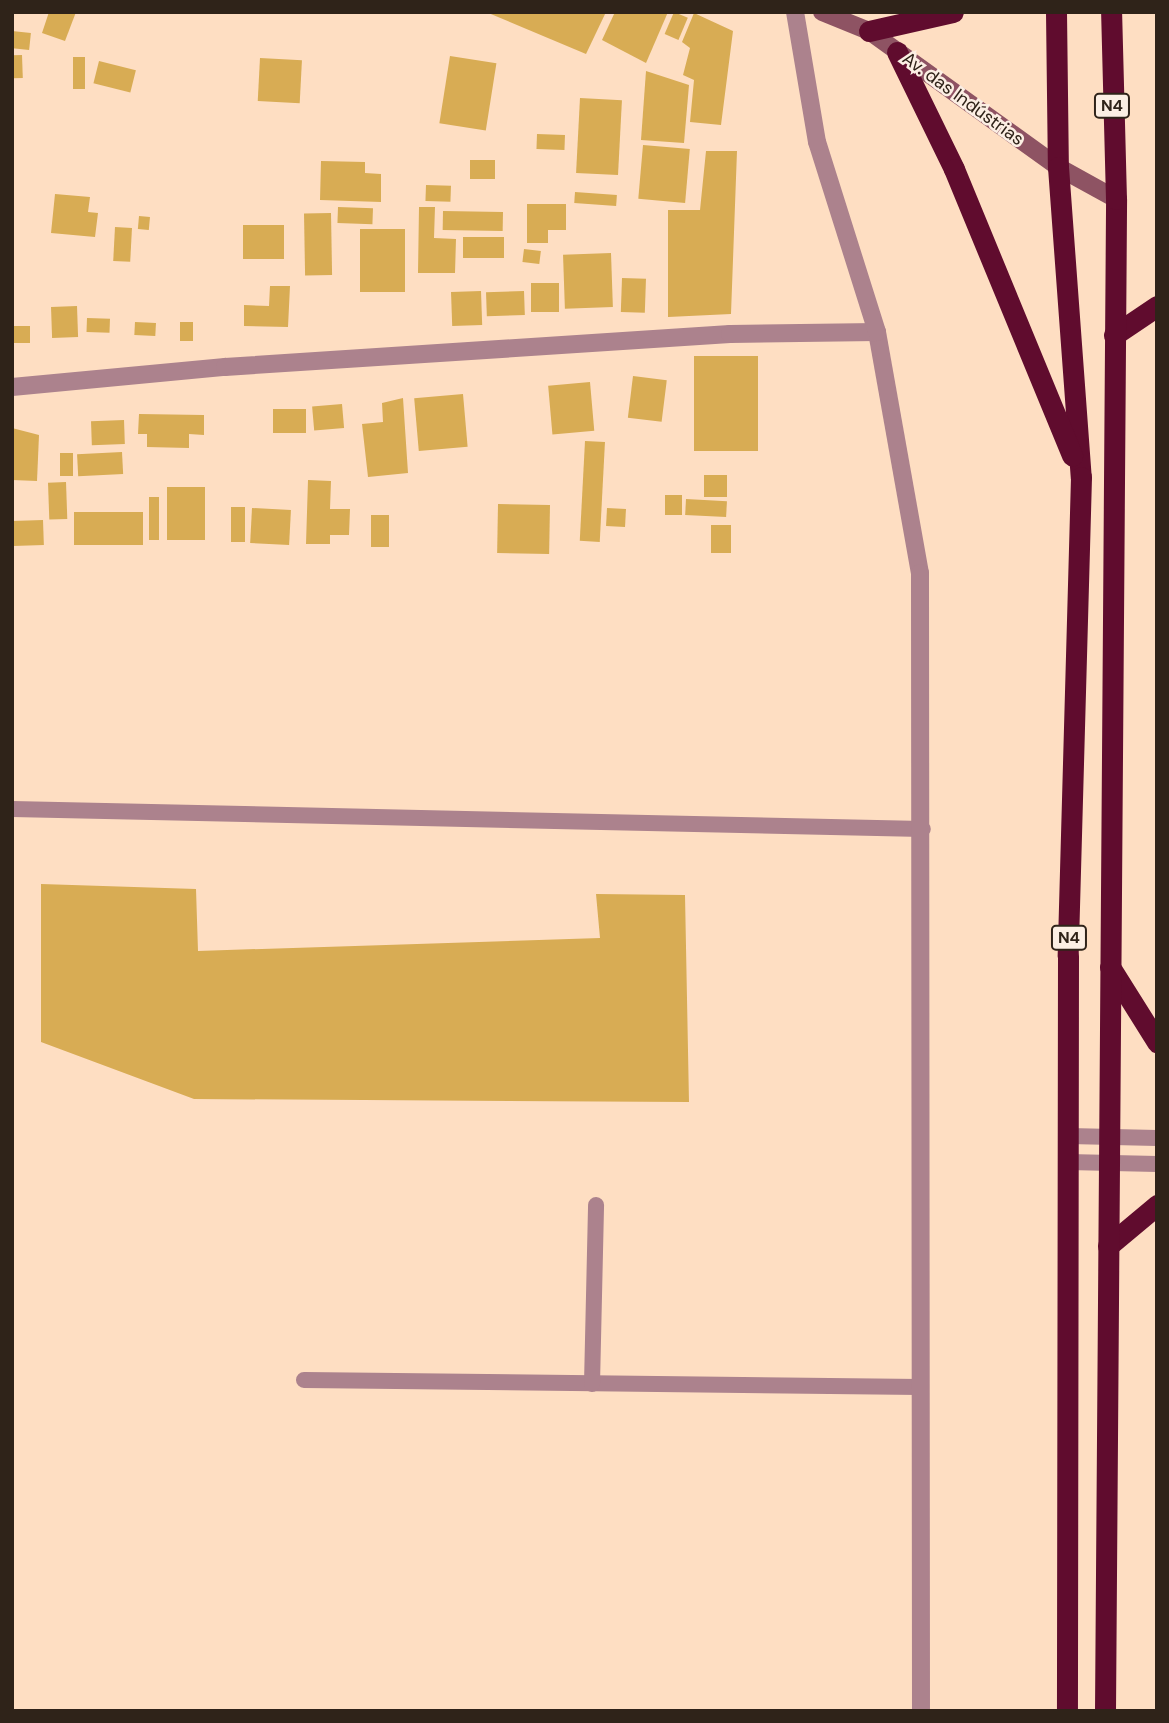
<!DOCTYPE html>
<meta charset="utf-8">
<style>
body{margin:0}
#map{position:relative;width:1169px;height:1723px;overflow:hidden;background:#fedec2;font-family:"DM Sans",sans-serif}
div>[style]{position:absolute}
.building>*{inset:0;background:#d8ac54;transform-origin:0 0}
.lane>*{height:16px;margin:-8px;padding:0 8px;transform-origin:8px;border-radius:8px;background:#ac828d}
.street>*{height:18px;margin:-9px;padding:0 9px;transform-origin:9px;border-radius:9px;background:#ac828d}
.secondary>*{height:18px;margin:-9px;padding:0 9px;transform-origin:9px;border-radius:9px;background:#8e5363}
.highway>*{height:21px;margin:-10.5px;padding:0 10.5px;transform-origin:10.5px;border-radius:10.5px;background:#600c2e}
span{translate:-50% -50%;white-space:nowrap;text-align:center;line-height:1.15;-webkit-text-stroke:5px #fcefe4;paint-order:stroke}
.shield-label span{padding:2px 5px;background:#fcefe4;border:2px solid;border-radius:5px;-webkit-text-stroke-width:0}
.shield-label{font-size:16px;color:#2f2319;font-weight:700}
.street-label{font-size:18px;color:#2f2319}
.frame{position:absolute;inset:0;border:14px solid #2f2319;pointer-events:none}
</style>
<div id="map">
<div class="building">
<i style="clip-path:polygon(49px 12px,76px 12px,65px 41px,42px 33px)"></i>
<i style="clip-path:polygon(486px 12px,606px 12px,586px 54px)"></i>
<i style="clip-path:polygon(615px 12px,668px 12px,646px 63px,602px 40px)"></i>
<i style="left:674px;top:12px;width:15px;height:24px;rotate:23deg"></i>
<i style="clip-path:polygon(694px 13px,733px 31px,721px 125px,690px 122px,694px 80px,683px 75px,690px 48px,682px 42px)"></i>
<i style="left:12px;top:31px;width:19px;height:17px;rotate:6deg"></i>
<i style="left:22px;top:55px;width:23px;height:10px;rotate:88deg"></i>
<i style="left:450px;top:56px;width:47px;height:68px;rotate:9deg"></i>
<i style="left:73px;top:57px;width:12px;height:32px"></i>
<i style="left:260px;top:58px;width:42px;height:43px;rotate:3deg"></i>
<i style="left:99px;top:61px;width:38px;height:23px;rotate:14deg"></i>
<i style="clip-path:polygon(646px 71px,689px 85px,684px 143px,641px 140px)"></i>
<i style="left:580px;top:98px;width:42px;height:75px;rotate:3deg"></i>
<i style="left:537px;top:134px;width:28px;height:15px;rotate:2deg"></i>
<i style="left:643px;top:145px;width:47px;height:54px;rotate:5deg"></i>
<i style="clip-path:polygon(706px 151px,737px 151px,731px 314px,668px 317px,668px 210px,700px 210px)"></i>
<i style="left:470px;top:160px;width:25px;height:19px"></i>
<i style="clip-path:polygon(321px 161px,365px 162px,365px 173px,381px 174px,381px 202px,320px 200px)"></i>
<i style="left:426px;top:185px;width:25px;height:16px;rotate:2deg"></i>
<i style="left:575px;top:192px;width:42px;height:11px;rotate:4deg"></i>
<i style="clip-path:polygon(55px 194px,90px 197px,88px 212px,98px 213px,95px 237px,51px 233px)"></i>
<i style="clip-path:polygon(527px 204px,566px 204px,566px 230px,548px 230px,548px 243px,527px 243px)"></i>
<i style="left:338px;top:207px;width:35px;height:16px;rotate:2deg"></i>
<i style="clip-path:polygon(419px 207px,435px 207px,434px 238px,456px 239px,455px 273px,418px 273px)"></i>
<i style="left:443px;top:211px;width:60px;height:19px;rotate:1deg"></i>
<i style="left:331px;top:213px;width:62px;height:27px;rotate:89deg"></i>
<i style="left:139px;top:216px;width:11px;height:13px;rotate:5deg"></i>
<i style="left:284px;top:225px;width:34px;height:41px;rotate:90deg"></i>
<i style="left:115px;top:227px;width:17px;height:34px;rotate:3deg"></i>
<i style="left:360px;top:229px;width:45px;height:63px"></i>
<i style="left:463px;top:237px;width:41px;height:21px"></i>
<i style="left:524px;top:249px;width:17px;height:13px;rotate:7deg"></i>
<i style="left:611px;top:253px;width:54px;height:48px;rotate:88deg"></i>
<i style="left:622px;top:278px;width:24px;height:34px;rotate:2deg"></i>
<i style="left:559px;top:283px;width:29px;height:28px;rotate:90deg"></i>
<i style="clip-path:polygon(270px 286px,290px 286px,288px 327px,244px 326px,244px 305px,269px 306px)"></i>
<i style="left:481px;top:291px;width:34px;height:30px;rotate:88deg"></i>
<i style="left:524px;top:291px;width:24px;height:38px;rotate:88deg"></i>
<i style="left:77px;top:306px;width:31px;height:26px;rotate:88deg"></i>
<i style="left:87px;top:318px;width:23px;height:14px;rotate:2deg"></i>
<i style="left:135px;top:322px;width:21px;height:13px;rotate:3deg"></i>
<i style="left:180px;top:322px;width:13px;height:19px"></i>
<i style="left:12px;top:326px;width:18px;height:17px"></i>
<i style="left:694px;top:356px;width:64px;height:95px"></i>
<i style="left:633px;top:376px;width:34px;height:42px;rotate:7deg"></i>
<i style="left:590px;top:382px;width:49px;height:42px;rotate:85deg"></i>
<i style="left:463px;top:394px;width:53px;height:49px;rotate:85deg"></i>
<i style="clip-path:polygon(403px 398px,408px 473px,368px 477px,362px 424px,383px 422px,382px 403px)"></i>
<i style="left:342px;top:404px;width:24px;height:30px;rotate:85deg"></i>
<i style="left:306px;top:409px;width:24px;height:33px;rotate:90deg"></i>
<i style="clip-path:polygon(139px 414px,204px 415px,204px 435px,189px 434px,189px 448px,147px 447px,147px 434px,138px 434px)"></i>
<i style="left:124px;top:420px;width:24px;height:33px;rotate:88deg"></i>
<i style="clip-path:polygon(12px 428px,39px 435px,37px 481px,12px 480px)"></i>
<i style="left:585px;top:441px;width:20px;height:100px;rotate:3deg"></i>
<i style="left:122px;top:452px;width:22px;height:45px;rotate:87deg"></i>
<i style="left:60px;top:453px;width:13px;height:23px"></i>
<i style="left:704px;top:475px;width:23px;height:22px"></i>
<i style="clip-path:polygon(308px 480px,331px 481px,330px 509px,350px 509px,349px 535px,330px 535px,330px 544px,306px 544px)"></i>
<i style="left:66px;top:482px;width:37px;height:18px;rotate:88deg"></i>
<i style="left:167px;top:487px;width:38px;height:53px"></i>
<i style="left:665px;top:495px;width:17px;height:20px"></i>
<i style="left:149px;top:497px;width:10px;height:43px"></i>
<i style="left:686px;top:499px;width:41px;height:16px;rotate:3deg"></i>
<i style="left:498px;top:504px;width:52px;height:49px;rotate:1deg"></i>
<i style="left:231px;top:507px;width:14px;height:35px"></i>
<i style="left:252px;top:508px;width:39px;height:35px;rotate:3deg"></i>
<i style="left:607px;top:508px;width:19px;height:18px;rotate:3deg"></i>
<i style="left:74px;top:512px;width:69px;height:33px"></i>
<i style="left:371px;top:515px;width:18px;height:32px"></i>
<i style="left:43px;top:520px;width:25px;height:31px;rotate:88deg"></i>
<i style="left:711px;top:525px;width:20px;height:28px"></i>
<i style="clip-path:polygon(41px 884px,196px 889px,198px 951px,600px 938px,596px 894px,685px 895px,689px 1102px,194px 1099px,41px 1042px)"></i>
</div>
<div class="lane">
<i style="left:12px;top:809px;width:911px;rotate:1.26deg"></i>
<i style="left:1069px;top:1136px;width:88px;rotate:1.3deg"></i>
<i style="left:1068px;top:1162px;width:89px;rotate:1.3deg"></i>
<i style="left:304px;top:1380px;width:616px;rotate:0.65deg"></i>
<i style="left:592px;top:1384px;width:179px;rotate:-88.7deg"></i>
</div>
<div class="street">
<i style="left:877px;top:332px;width:245px;rotate:79.9deg"></i>
<i style="left:920px;top:573px;width:1138px;rotate:89.95deg"></i>
<i style="left:12px;top:387px;width:214px;rotate:-5.4deg"></i>
<i style="left:225px;top:367px;width:506px;rotate:-3.74deg"></i>
<i style="left:730px;top:334px;width:147px;rotate:-0.8deg"></i>
<i style="left:877px;top:332px;width:199px;rotate:-107.5deg"></i>
<i style="left:817px;top:142px;width:132px;rotate:-99.6deg"></i>
</div>
<div class="secondary">
<i style="left:822px;top:12px;width:51px;rotate:22deg"></i>
<i style="left:869px;top:31px;width:233px;rotate:35.7deg"></i>
<i style="left:1058px;top:167px;width:66px;rotate:28.9deg"></i>
</div>
<div class="highway">
<i style="left:1056px;top:12px;width:155px;rotate:89.3deg"></i>
<i style="left:1058px;top:167px;width:311px;rotate:85.8deg"></i>
<i style="left:1081px;top:477px;width:479px;rotate:91.6deg"></i>
<i style="left:1068px;top:956px;width:755px;rotate:90.08deg"></i>
<i style="left:869px;top:31px;width:86px;rotate:-12.7deg"></i>
<i style="left:897px;top:52px;width:130px;rotate:64deg"></i>
<i style="left:954px;top:169px;width:310px;rotate:67.6deg"></i>
<i style="left:1114px;top:335px;width:52px;rotate:-34deg"></i>
<i style="left:1110px;top:967px;width:89px;rotate:57.9deg"></i>
<i style="left:1108px;top:1246px;width:64px;rotate:-39.9deg"></i>
<i style="left:1105px;top:1711px;width:1512px;rotate:-89.58deg"></i>
<i style="left:1116px;top:199px;width:187px;rotate:-91.5deg"></i>
</div>
<div class="shield-label">
<span style="left:1112px;top:106px">N4</span>
<span style="left:1069px;top:938px">N4</span>
</div>
<div class="street-label">
<span style="left:963px;top:99px;rotate:36deg">Av. das Indústrias</span>
</div>
<div class="frame"></div>
</div>
